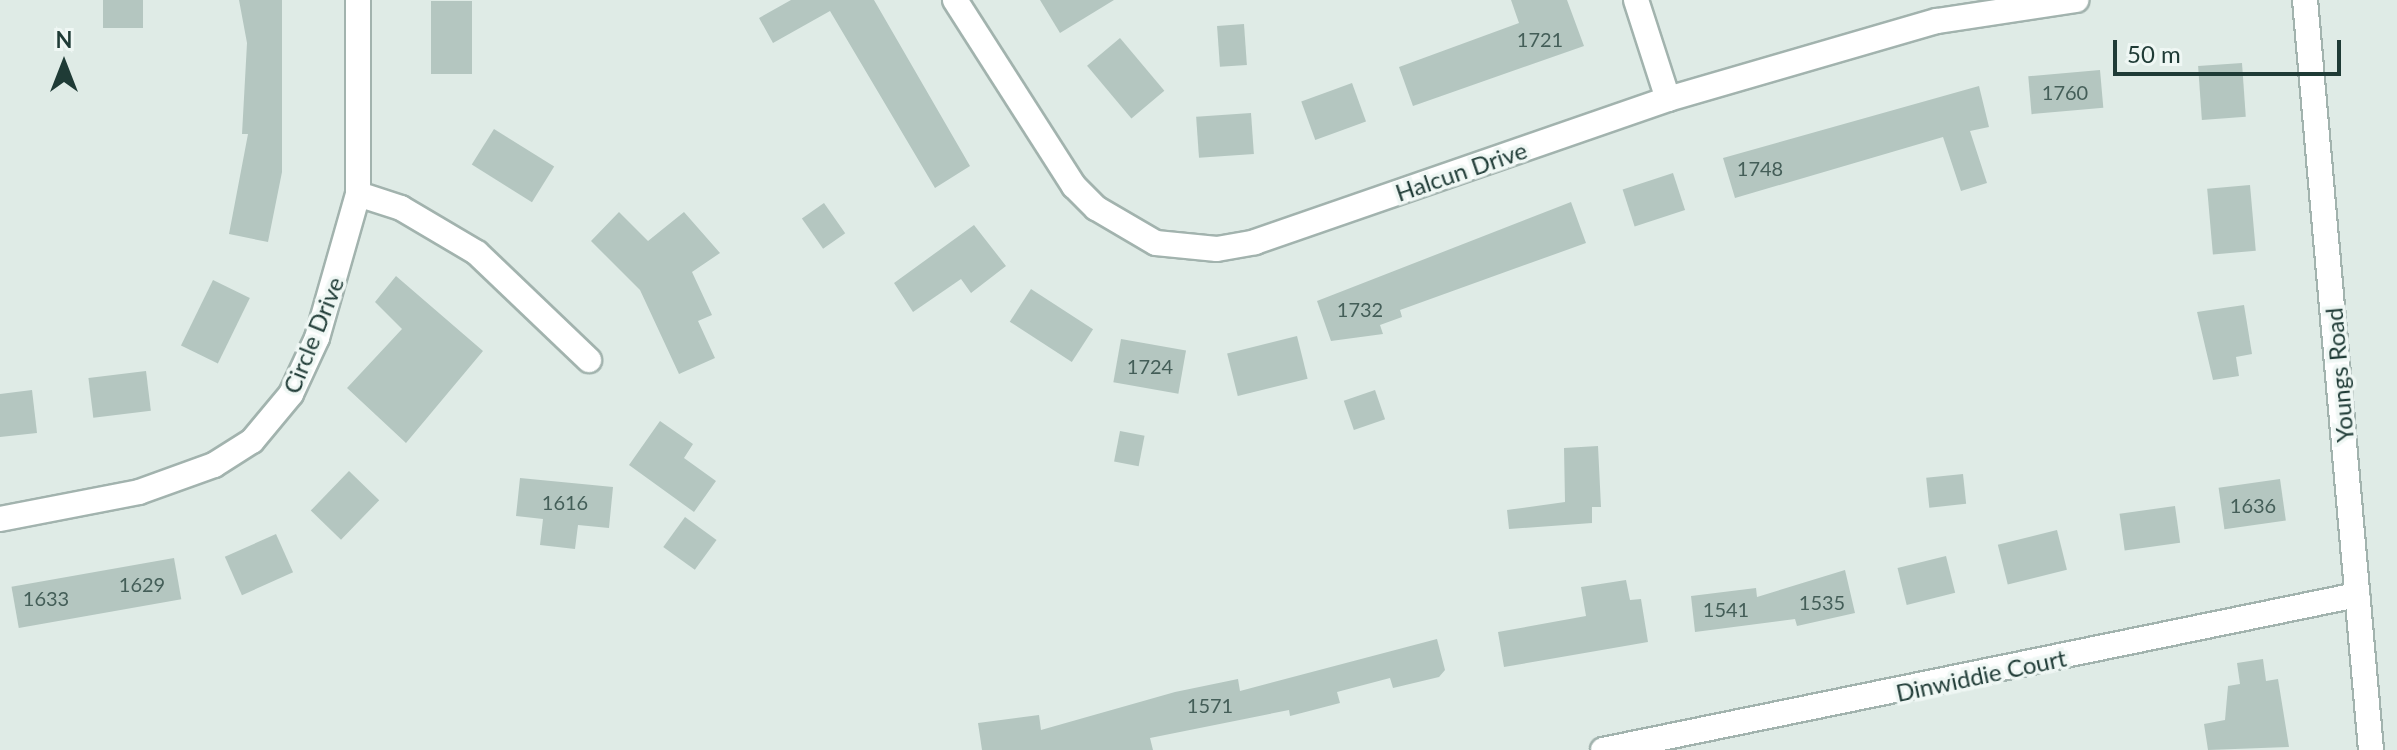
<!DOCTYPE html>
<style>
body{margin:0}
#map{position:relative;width:2397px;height:750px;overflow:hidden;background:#dfebe6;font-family:Lato,sans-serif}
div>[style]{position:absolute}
.building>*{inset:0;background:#b4c6c0;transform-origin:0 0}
.roads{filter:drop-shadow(2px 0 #a2b3ae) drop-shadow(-2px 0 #a2b3ae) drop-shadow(0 2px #a2b3ae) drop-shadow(0 -2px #a2b3ae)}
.minor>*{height:24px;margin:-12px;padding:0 12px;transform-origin:12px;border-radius:12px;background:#fff}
.tertiary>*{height:24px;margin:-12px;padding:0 12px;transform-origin:12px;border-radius:12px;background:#fff}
span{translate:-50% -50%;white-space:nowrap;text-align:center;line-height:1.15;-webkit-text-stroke:7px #eff7f4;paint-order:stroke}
.number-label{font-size:20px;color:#445e58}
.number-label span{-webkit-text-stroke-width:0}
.street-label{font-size:24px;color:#1f3b36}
.north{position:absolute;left:24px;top:24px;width:80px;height:80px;-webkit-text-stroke:6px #eff7f4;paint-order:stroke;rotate:0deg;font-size:22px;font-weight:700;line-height:32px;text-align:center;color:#1f3b36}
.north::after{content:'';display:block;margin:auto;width:28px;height:36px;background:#1f3b36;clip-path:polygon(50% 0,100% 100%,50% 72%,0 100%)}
.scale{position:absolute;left:2113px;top:40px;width:228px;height:36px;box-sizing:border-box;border:4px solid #1f3b36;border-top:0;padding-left:10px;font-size:24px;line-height:28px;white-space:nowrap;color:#1f3b36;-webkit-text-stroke:6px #eff7f4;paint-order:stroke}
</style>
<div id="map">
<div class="building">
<i style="left:103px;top:0;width:40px;height:28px"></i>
<i style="clip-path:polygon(239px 0,282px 0,282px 172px,268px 242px,229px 234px,248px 134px,242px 134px,247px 43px)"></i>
<i style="clip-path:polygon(791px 0,874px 0,970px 166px,935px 188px,830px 11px,773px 43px,759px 18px)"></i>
<i style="clip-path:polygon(1040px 0,1114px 0,1060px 33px)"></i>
<i style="clip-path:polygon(1511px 0,1567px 0,1584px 46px,1413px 106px,1399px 67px,1519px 23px)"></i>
<i style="left:431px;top:1px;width:41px;height:73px"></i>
<i style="left:1244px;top:24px;width:41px;height:27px;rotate:86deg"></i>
<i style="left:1120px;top:38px;width:69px;height:43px;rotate:50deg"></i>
<i style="left:2242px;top:63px;width:54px;height:44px;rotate:86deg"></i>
<i style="left:2100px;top:70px;width:38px;height:72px;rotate:85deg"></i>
<i style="left:1352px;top:83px;width:41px;height:54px;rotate:70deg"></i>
<i style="clip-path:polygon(1979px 86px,1989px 127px,1970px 131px,1987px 183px,1961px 191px,1943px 137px,1735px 198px,1723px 158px)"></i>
<i style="left:1251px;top:113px;width:41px;height:55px;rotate:86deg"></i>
<i style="left:494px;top:129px;width:71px;height:42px;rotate:32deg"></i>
<i style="left:1673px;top:173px;width:39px;height:53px;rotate:72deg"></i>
<i style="left:2250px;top:185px;width:66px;height:43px;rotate:85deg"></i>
<i style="clip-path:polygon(1571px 202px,1586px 243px,1400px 310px,1402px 317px,1380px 325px,1383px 334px,1331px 341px,1317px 301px)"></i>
<i style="left:824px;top:203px;width:37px;height:27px;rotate:55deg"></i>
<i style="clip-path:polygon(619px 212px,648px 241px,684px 212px,720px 253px,692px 272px,712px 315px,698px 321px,715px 358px,679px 374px,640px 290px,591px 241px)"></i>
<i style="clip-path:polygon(974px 225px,1006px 266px,971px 293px,961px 279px,913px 312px,894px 283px)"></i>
<i style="clip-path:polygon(396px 276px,483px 351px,406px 443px,347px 388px,402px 329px,375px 302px)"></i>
<i style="left:213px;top:280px;width:41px;height:73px;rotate:26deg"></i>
<i style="left:1031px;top:289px;width:74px;height:39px;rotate:33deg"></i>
<i style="clip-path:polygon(2244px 305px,2252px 354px,2236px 357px,2239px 376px,2213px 380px,2197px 312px)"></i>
<i style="left:1297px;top:336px;width:44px;height:72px;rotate:76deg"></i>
<i style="left:1121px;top:339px;width:66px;height:44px;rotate:10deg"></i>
<i style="left:146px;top:371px;width:40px;height:58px;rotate:83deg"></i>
<i style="clip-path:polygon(32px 390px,37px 433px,0 437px,0 394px)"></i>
<i style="left:1375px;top:390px;width:31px;height:33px;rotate:71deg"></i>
<i style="clip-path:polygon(660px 421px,693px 444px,684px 458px,716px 481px,694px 512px,629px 465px)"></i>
<i style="left:1120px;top:431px;width:25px;height:31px;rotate:11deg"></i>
<i style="clip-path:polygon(1598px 446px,1601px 507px,1592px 507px,1592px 523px,1509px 529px,1507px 510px,1565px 502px,1564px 448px)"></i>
<i style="left:349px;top:471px;width:42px;height:55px;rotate:44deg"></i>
<i style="left:1963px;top:474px;width:30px;height:37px;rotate:84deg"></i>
<i style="clip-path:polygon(520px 478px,613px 487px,609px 528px,578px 525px,575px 549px,540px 545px,543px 519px,516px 516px)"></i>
<i style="left:2280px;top:479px;width:42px;height:62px;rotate:82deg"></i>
<i style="left:2175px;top:506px;width:37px;height:56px;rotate:82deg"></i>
<i style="left:685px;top:517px;width:39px;height:37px;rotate:36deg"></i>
<i style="left:2057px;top:530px;width:41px;height:61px;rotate:76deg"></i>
<i style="left:276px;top:534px;width:42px;height:56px;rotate:66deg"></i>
<i style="left:1946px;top:556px;width:38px;height:50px;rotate:76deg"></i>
<i style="left:174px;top:558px;width:42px;height:165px;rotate:80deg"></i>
<i style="clip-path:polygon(1845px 570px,1855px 613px,1797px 626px,1795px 619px,1695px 632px,1691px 596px,1756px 588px,1757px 597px)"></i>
<i style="clip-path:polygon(1626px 580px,1630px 600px,1641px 599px,1648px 642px,1504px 667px,1498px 632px,1586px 616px,1581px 587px)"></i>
<i style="clip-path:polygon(1437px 639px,1445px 670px,1439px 677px,1393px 688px,1390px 678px,1337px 692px,1340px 703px,1290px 716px,1289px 710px,1150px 738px,1153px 750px,982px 750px,978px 723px,1039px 715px,1041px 730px,1175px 692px,1238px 679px,1240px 691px)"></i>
<i style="clip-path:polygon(2263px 659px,2266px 681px,2278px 679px,2289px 747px,2208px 750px,2204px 724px,2225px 720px,2228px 686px,2240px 684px,2237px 663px)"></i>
</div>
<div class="roads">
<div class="minor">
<i style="left:955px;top:0;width:221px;rotate:57.4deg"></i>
<i style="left:1074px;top:186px;width:31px;rotate:45deg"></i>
<i style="left:1096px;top:208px;width:69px;rotate:30.3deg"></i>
<i style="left:1156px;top:243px;width:61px;rotate:5.6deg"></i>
<i style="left:1217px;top:249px;width:39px;rotate:-10deg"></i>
<i style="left:1255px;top:242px;width:437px;rotate:-19.1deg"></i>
<i style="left:1668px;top:99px;width:280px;rotate:-16.2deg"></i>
<i style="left:1937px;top:21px;width:141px;rotate:-8.6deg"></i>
<i style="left:1636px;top:0;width:104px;rotate:72.1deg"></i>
<i style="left:358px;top:194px;width:45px;rotate:18deg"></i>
<i style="left:401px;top:208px;width:88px;rotate:30.6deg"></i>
<i style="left:477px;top:253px;width:155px;rotate:43.7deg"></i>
<i style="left:0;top:519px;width:142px;rotate:-11deg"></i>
<i style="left:139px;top:492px;width:80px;rotate:-19.8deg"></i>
<i style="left:214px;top:465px;width:45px;rotate:-32.3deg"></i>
<i style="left:252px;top:441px;width:61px;rotate:-50.3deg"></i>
<i style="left:291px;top:394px;width:62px;rotate:-65.1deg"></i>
<i style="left:317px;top:338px;width:150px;rotate:-74.1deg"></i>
<i style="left:358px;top:194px;width:194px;rotate:-90deg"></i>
<i style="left:1603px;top:750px;width:770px;rotate:-11.62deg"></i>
</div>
<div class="tertiary">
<i style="left:2305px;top:0;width:753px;rotate:84.97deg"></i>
</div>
</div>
<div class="number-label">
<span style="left:1540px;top:39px">1721</span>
<span style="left:2065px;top:92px">1760</span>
<span style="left:1760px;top:168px">1748</span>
<span style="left:1360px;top:309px">1732</span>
<span style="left:1150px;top:366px">1724</span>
<span style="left:565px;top:502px">1616</span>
<span style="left:2253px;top:505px">1636</span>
<span style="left:142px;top:584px">1629</span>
<span style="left:46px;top:598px">1633</span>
<span style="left:1822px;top:602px">1535</span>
<span style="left:1726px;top:609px">1541</span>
<span style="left:1210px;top:705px">1571</span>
</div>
<div class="street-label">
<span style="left:1461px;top:171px;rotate:-19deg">Halcun Drive</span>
<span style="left:313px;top:335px;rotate:-68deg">Circle Drive</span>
<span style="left:2339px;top:375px;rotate:-95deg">Youngs Road</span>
<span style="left:1981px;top:675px;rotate:-12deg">Dinwiddie Court</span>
</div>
<div class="north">N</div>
<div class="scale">50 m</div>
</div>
